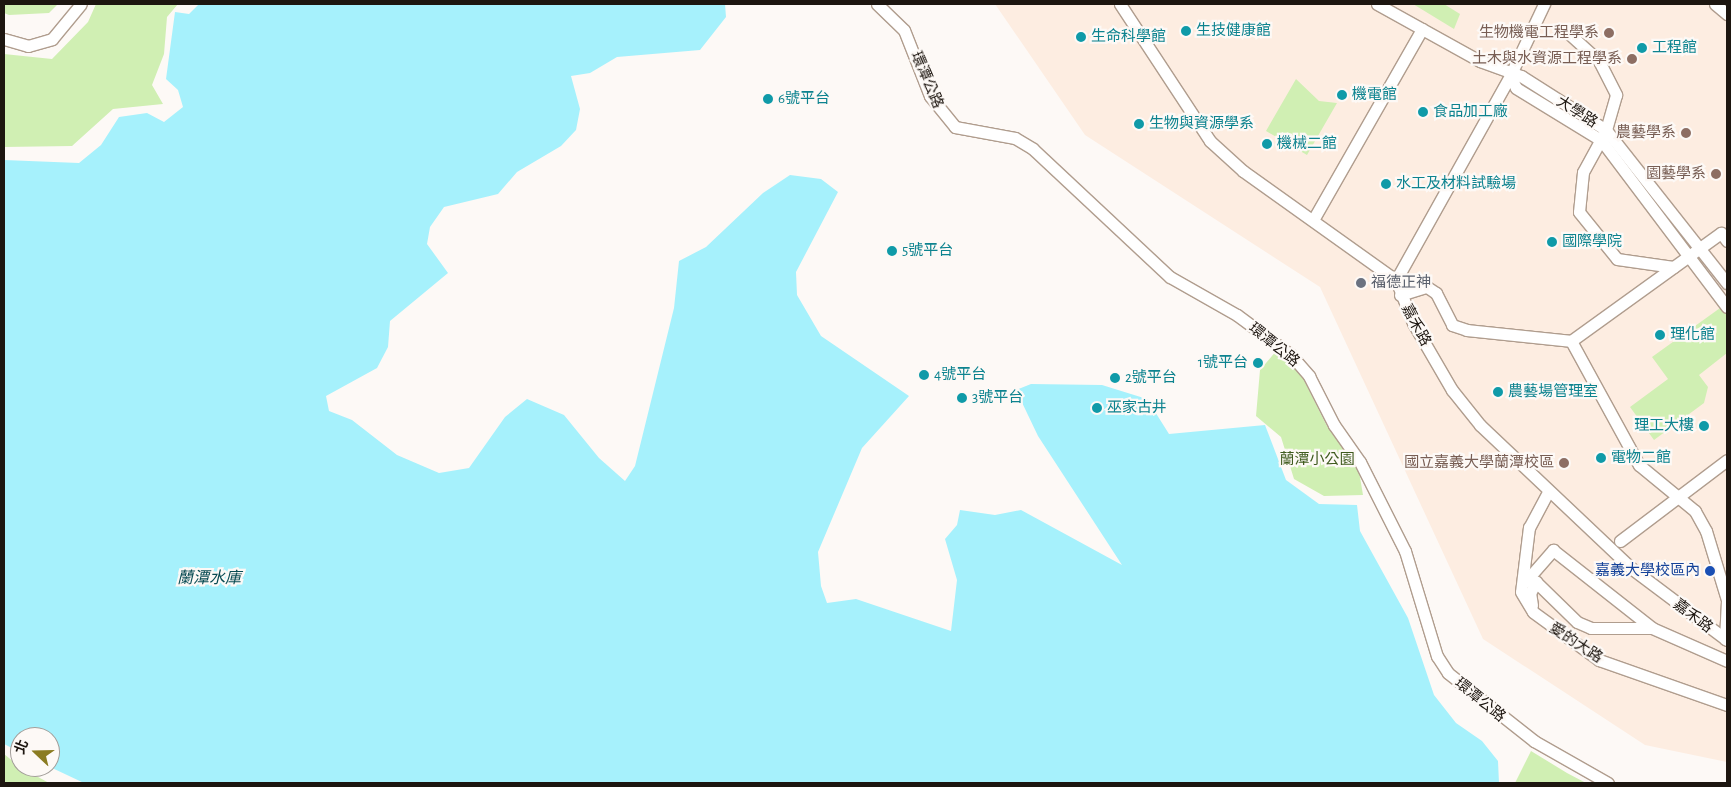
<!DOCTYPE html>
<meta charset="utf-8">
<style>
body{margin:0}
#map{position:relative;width:1731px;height:787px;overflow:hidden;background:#fdf9f6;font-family:"Alegreya Sans","Noto Sans TC",sans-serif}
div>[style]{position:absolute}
.built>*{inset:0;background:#fdede1}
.green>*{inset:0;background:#d0efb3}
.water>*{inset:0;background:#a6f1fc}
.roads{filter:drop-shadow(1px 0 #b09d8e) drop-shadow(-1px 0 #b09d8e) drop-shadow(0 1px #b09d8e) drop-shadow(0 -1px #b09d8e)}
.minor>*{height:11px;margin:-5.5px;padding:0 5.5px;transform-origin:5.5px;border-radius:5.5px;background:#fff}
.dots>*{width:14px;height:14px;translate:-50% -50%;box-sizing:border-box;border:2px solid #fdf9f6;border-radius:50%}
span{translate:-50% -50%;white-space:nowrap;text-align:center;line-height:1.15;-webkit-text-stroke:4.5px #fdf9f6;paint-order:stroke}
.culture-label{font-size:15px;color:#0d838f}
.left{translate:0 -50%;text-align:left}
.right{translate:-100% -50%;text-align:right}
.education-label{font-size:15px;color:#785e54}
.street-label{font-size:15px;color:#1d1610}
.worship-label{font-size:15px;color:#5b616d}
.park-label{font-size:15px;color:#3f5b1e}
.transit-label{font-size:15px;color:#164399}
.water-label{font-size:16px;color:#084b53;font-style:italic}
.frame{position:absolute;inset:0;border:5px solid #1d1610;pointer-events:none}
.north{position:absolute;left:10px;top:727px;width:50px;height:50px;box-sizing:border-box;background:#fdf9f6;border:1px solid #a39e9a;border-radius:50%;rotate:291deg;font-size:14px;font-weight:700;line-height:20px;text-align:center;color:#1d1610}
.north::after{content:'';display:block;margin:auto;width:18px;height:22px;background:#8b7c22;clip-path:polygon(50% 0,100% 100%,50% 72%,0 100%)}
</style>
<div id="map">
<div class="built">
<i style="clip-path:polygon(995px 4px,1727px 4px,1727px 762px,1645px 745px,1483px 639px,1320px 287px,1085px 135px)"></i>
</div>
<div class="green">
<i style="clip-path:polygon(4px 4px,58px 4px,49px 13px,9px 15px,4px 13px)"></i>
<i style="clip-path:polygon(96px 4px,178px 4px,167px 17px,164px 54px,152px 85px,163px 104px,113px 109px,72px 146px,4px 147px,4px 54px,52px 59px,88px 22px)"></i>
<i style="clip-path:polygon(1413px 4px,1444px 4px,1460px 14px,1454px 29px)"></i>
<i style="clip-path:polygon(1296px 79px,1319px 101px,1337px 103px,1307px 155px,1266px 131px)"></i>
<i style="clip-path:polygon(1727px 303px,1727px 353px,1699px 375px,1708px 387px,1704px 403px,1654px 440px,1630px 407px,1668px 379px,1652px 357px)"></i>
<i style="clip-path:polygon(1278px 349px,1303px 378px,1327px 426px,1359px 471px,1363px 495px,1324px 496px,1294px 479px,1281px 437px,1256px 416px,1260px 370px)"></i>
<i style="clip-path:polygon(1531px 751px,1567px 773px,1586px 783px,1515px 783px)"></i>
<i style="clip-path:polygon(4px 754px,20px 767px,49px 783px,4px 783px)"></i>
</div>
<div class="water">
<i style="clip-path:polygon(199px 4px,725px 4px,726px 17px,700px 50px,617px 57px,590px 73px,571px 76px,580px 109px,576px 130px,561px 146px,517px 172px,498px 194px,444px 207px,430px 227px,427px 244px,448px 273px,390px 321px,388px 347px,377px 368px,326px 396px,329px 411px,352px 420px,397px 455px,439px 473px,469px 468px,505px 417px,527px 399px,564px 415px,599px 458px,625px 481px,635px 466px,674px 308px,679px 261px,706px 247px,763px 193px,790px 175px,821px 179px,838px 192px,796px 272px,797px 295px,821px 336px,909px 396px,862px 448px,818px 552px,821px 586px,827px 603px,856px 599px,951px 631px,957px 580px,945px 539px,957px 525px,960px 510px,995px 515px,1021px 510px,1122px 565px,1038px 436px,1016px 390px,1031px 384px,1102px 385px,1147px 399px,1169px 434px,1265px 425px,1286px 480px,1319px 504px,1357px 505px,1360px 531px,1408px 618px,1434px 695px,1456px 723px,1482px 741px,1498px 761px,1499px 783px,84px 783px,50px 767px,50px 737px,20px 737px,20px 752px,4px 744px,4px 160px,79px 163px,101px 145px,119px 117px,147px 113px,164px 122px,183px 107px,178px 90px,166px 79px,175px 12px,189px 14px)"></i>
</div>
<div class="roads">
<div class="minor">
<i style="left:877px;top:4px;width:37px;rotate:44deg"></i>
<i style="left:904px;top:30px;width:71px;rotate:68.5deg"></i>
<i style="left:930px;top:96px;width:40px;rotate:51deg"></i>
<i style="left:955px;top:127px;width:61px;rotate:10.4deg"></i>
<i style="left:1015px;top:138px;width:21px;rotate:31deg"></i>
<i style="left:1033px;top:149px;width:187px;rotate:43.1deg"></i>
<i style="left:1170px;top:277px;width:77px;rotate:29.6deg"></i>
<i style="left:1237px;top:315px;width:67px;rotate:36.5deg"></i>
<i style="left:1291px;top:355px;width:28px;rotate:49deg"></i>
<i style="left:1309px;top:376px;width:55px;rotate:63deg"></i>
<i style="left:1334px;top:425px;width:45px;rotate:54.9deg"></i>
<i style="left:1360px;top:462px;width:100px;rotate:63.2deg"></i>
<i style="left:1405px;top:551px;width:110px;rotate:73.1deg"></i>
<i style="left:1437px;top:656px;width:20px;rotate:57deg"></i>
<i style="left:1448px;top:673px;width:110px;rotate:38.3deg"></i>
<i style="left:1534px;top:741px;width:85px;rotate:29.6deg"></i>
<i style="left:1120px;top:4px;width:164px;rotate:56.7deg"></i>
<i style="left:1210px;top:141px;width:45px;rotate:42.3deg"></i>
<i style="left:1243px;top:171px;width:188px;rotate:35.5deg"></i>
<i style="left:1396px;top:280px;width:46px;rotate:68.4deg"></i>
<i style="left:1413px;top:323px;width:78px;rotate:59.8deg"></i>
<i style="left:1452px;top:390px;width:45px;rotate:51.3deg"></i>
<i style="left:1480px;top:425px;width:208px;rotate:43.4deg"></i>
<i style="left:1631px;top:568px;width:120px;rotate:36.9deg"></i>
<i style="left:1377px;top:4px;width:118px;rotate:29deg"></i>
<i style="left:1480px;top:61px;width:44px;rotate:20.1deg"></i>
<i style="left:1521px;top:76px;width:101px;rotate:32.4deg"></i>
<i style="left:1606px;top:130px;width:195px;rotate:51.7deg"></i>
<i style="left:1715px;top:4px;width:16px;rotate:40deg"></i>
<i style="left:1566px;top:31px;width:45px;rotate:42.3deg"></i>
<i style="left:1599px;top:61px;width:38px;rotate:63deg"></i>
<i style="left:1616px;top:95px;width:36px;rotate:106deg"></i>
<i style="left:1606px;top:130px;width:48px;rotate:118.7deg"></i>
<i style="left:1583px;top:172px;width:40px;rotate:95.7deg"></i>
<i style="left:1579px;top:212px;width:60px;rotate:51deg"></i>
<i style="left:1617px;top:259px;width:57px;rotate:8.1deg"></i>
<i style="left:4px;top:39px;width:25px;rotate:16deg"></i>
<i style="left:28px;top:46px;width:25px;rotate:-16deg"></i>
<i style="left:52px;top:39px;width:45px;rotate:-50.4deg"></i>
<i style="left:1510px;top:76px;width:13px;rotate:63deg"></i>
<i style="left:1516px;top:88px;width:100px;rotate:31.5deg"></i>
<i style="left:1601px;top:140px;width:209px;rotate:53deg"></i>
<i style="left:1313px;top:220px;width:220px;rotate:-60.3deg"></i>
<i style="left:1396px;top:280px;width:234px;rotate:-60.8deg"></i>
<i style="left:1510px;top:76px;width:80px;rotate:-64.7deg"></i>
<i style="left:1400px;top:295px;width:28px;rotate:-17deg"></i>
<i style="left:1427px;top:287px;width:11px;rotate:34deg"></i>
<i style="left:1436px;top:293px;width:36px;rotate:63deg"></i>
<i style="left:1452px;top:325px;width:16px;rotate:18deg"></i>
<i style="left:1467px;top:330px;width:105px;rotate:6deg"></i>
<i style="left:1548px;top:492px;width:40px;rotate:118deg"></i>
<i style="left:1529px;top:527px;width:65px;rotate:97deg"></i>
<i style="left:1521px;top:592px;width:23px;rotate:59deg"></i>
<i style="left:1533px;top:612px;width:82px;rotate:36deg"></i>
<i style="left:1599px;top:660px;width:136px;rotate:19.4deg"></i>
<i style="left:1620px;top:541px;width:134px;rotate:-37.1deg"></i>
<i style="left:1525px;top:582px;width:43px;rotate:-48.8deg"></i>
<i style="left:1553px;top:550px;width:126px;rotate:38.2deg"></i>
<i style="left:1652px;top:628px;width:82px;rotate:23.7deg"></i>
<i style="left:1532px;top:605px;width:12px;rotate:-99deg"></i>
<i style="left:1530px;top:593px;width:13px;rotate:-61deg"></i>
<i style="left:1536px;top:582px;width:57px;rotate:44.3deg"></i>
<i style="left:1577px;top:622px;width:15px;rotate:23deg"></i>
<i style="left:1591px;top:628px;width:61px"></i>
<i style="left:1725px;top:639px;width:39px;rotate:-87deg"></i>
<i style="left:1727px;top:600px;width:72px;rotate:-106.9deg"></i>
<i style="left:1706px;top:531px;width:23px;rotate:-119deg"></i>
<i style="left:1695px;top:511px;width:72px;rotate:-140.6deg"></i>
<i style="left:1639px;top:465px;width:141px;rotate:-118.7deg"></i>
<i style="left:1571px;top:341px;width:185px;rotate:-35.8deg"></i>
<i style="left:1721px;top:233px;width:10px;rotate:53deg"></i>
</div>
</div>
<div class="dots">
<i style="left:1186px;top:31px;background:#0f9aa8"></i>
<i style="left:1609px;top:33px;background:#8d6e63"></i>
<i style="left:1081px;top:37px;background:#0f9aa8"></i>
<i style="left:1642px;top:48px;background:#0f9aa8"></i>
<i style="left:1632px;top:59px;background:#8d6e63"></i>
<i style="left:1342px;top:95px;background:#0f9aa8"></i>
<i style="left:768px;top:99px;background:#0f9aa8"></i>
<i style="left:1423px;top:112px;background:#0f9aa8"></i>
<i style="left:1139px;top:124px;background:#0f9aa8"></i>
<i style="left:1686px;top:133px;background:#8d6e63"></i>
<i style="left:1267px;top:144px;background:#0f9aa8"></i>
<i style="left:1716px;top:174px;background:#8d6e63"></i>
<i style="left:1386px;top:184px;background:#0f9aa8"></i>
<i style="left:1552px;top:242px;background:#0f9aa8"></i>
<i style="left:892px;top:251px;background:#0f9aa8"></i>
<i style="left:1361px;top:283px;background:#6b7280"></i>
<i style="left:1660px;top:335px;background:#0f9aa8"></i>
<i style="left:1258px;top:363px;background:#0f9aa8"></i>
<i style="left:924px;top:375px;background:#0f9aa8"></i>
<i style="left:1115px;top:378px;background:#0f9aa8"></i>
<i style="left:1498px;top:392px;background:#0f9aa8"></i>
<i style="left:962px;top:398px;background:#0f9aa8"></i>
<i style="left:1097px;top:408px;background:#0f9aa8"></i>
<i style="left:1704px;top:426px;background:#0f9aa8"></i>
<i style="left:1601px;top:458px;background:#0f9aa8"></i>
<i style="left:1564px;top:463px;background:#8d6e63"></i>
<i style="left:1710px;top:571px;background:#1a4fb4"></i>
</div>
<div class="culture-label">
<span class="left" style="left:1196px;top:31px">生技健康館</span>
<span class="left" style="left:1091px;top:37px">生命科學館</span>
<span class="left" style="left:1652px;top:48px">工程館</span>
<span class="left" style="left:1352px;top:95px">機電館</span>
<span class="left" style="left:778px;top:99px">6號平台</span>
<span class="left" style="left:1433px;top:112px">食品加工廠</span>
<span class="left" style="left:1149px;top:124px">生物與資源學系</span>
<span class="left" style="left:1277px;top:144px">機械二館</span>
<span class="left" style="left:1396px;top:184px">水工及材料試驗場</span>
<span class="left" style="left:1562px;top:242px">國際學院</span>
<span class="left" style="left:902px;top:251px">5號平台</span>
<span class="left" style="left:1670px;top:335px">理化館</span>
<span class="right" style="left:1248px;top:363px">1號平台</span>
<span class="left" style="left:934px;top:375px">4號平台</span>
<span class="left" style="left:1125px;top:378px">2號平台</span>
<span class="left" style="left:1508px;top:392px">農藝場管理室</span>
<span class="left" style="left:972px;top:398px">3號平台</span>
<span class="left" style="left:1107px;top:408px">巫家古井</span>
<span class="right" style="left:1694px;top:426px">理工大樓</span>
<span class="left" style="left:1611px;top:458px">電物二館</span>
</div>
<div class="education-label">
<span class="right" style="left:1599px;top:33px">生物機電工程學系</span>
<span class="right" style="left:1622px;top:59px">土木與水資源工程學系</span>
<span class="right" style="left:1676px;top:133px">農藝學系</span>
<span class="right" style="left:1706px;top:174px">園藝學系</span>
<span class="right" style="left:1554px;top:463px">國立嘉義大學蘭潭校區</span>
</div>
<div class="street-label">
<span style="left:927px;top:80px;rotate:67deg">環潭公路</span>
<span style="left:1577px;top:112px;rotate:32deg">大學路</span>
<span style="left:1416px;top:325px;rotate:62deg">嘉禾路</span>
<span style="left:1274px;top:345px;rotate:39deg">環潭公路</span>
<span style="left:1693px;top:616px;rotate:37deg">嘉禾路</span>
<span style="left:1576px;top:643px;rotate:33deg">愛的大路</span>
<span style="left:1480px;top:700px;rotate:39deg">環潭公路</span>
</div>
<div class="worship-label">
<span class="left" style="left:1371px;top:283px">福德正神</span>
</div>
<div class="park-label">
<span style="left:1317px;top:460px">蘭潭小公園</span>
</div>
<div class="transit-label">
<span class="right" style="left:1700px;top:571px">嘉義大學校區內</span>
</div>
<div class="water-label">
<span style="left:209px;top:578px">蘭潭水庫</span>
</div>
<div class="frame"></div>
<div class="north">北</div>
</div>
